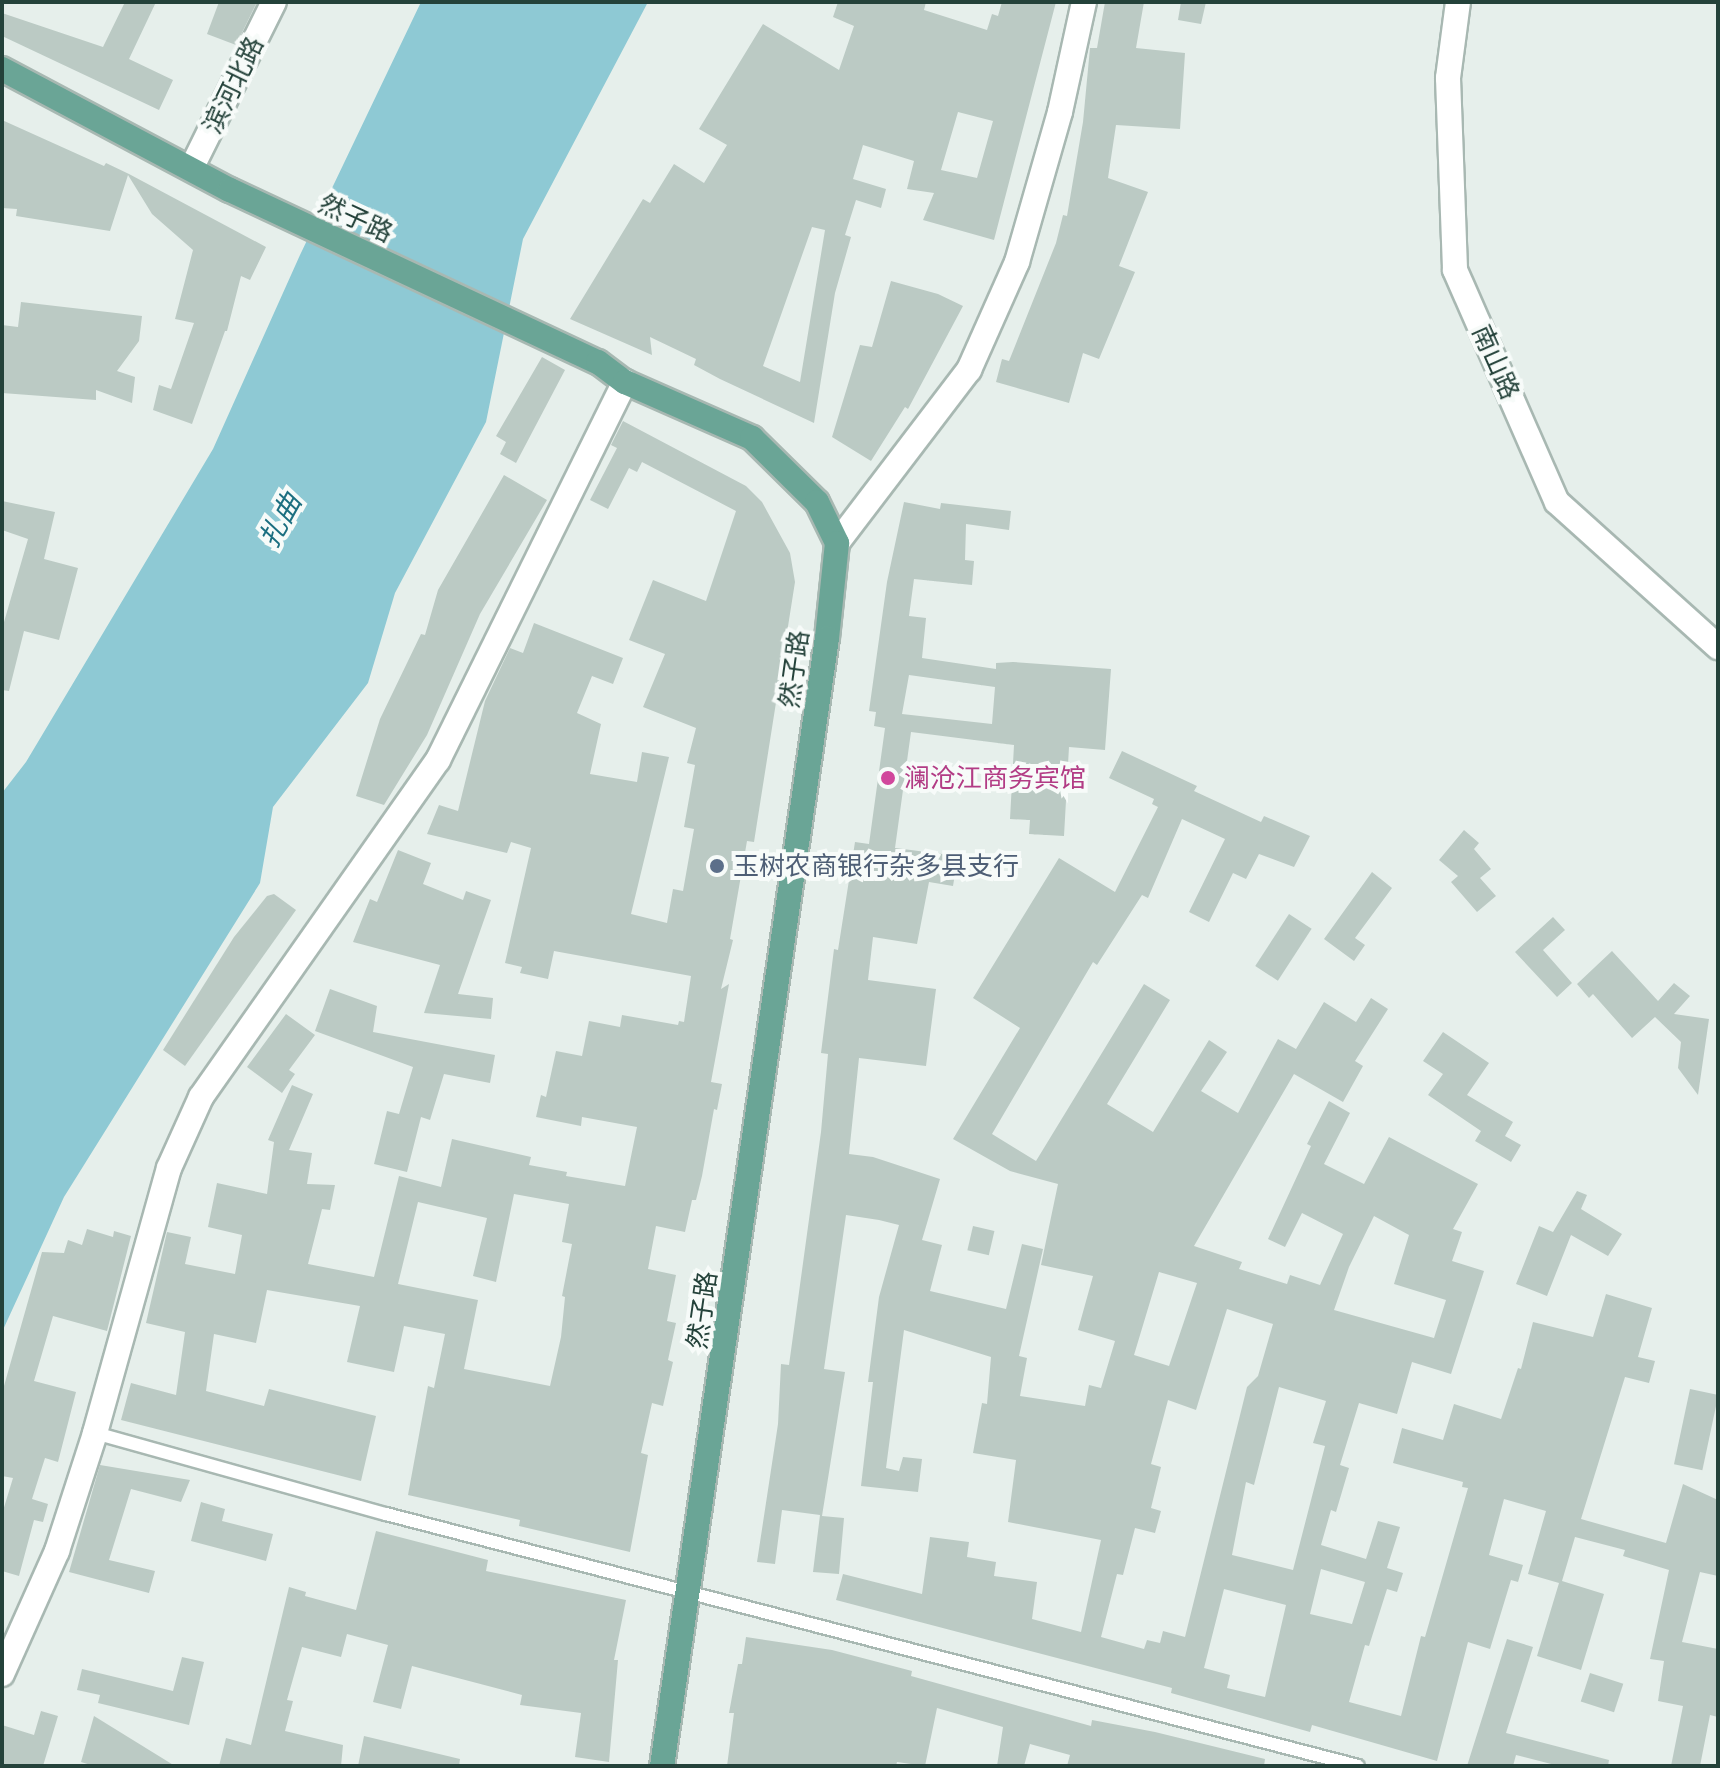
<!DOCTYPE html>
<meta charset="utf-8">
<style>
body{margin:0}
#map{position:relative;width:1720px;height:1768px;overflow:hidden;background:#e6efeb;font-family:Manrope,"Noto Sans SC",sans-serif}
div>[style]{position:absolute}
.water>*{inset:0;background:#8ec9d4}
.building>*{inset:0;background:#bbcac4;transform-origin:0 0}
.roads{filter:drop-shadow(2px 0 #a8b8b2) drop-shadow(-2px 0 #a8b8b2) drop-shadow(0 2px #a8b8b2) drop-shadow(0 -2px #a8b8b2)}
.lane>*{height:12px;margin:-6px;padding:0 6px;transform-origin:6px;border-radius:6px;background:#fff}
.secondary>*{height:24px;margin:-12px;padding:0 12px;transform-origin:12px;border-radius:12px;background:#fff}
.primary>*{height:24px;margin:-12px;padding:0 12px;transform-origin:12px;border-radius:12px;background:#6aa596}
.dots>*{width:22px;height:22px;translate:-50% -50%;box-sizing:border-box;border:4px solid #f7fbf9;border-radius:50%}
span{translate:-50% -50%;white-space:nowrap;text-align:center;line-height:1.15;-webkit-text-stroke:8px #f7fbf9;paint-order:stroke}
.street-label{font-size:26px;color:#24423a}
.hotel-label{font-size:26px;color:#b23c85}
.left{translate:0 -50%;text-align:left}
.service-label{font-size:26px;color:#4e5e75}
.water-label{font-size:28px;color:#1c6f80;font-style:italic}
.frame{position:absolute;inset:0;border:4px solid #24423a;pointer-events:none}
</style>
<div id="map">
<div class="water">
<i style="clip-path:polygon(421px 2px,648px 2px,523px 239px,486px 422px,395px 593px,368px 683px,273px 807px,260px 883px,64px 1197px,2px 1332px,2px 793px,26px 762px,213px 449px,300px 255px)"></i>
</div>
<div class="building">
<i style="clip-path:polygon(125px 2px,156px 2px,129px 59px,173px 80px,159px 110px,2px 36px,2px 13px,103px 47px)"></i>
<i style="clip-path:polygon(219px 2px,257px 2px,236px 45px,207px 34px)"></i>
<i style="clip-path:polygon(evenodd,838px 2px,926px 2px,924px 10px,987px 30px,992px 14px,998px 16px,1002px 2px,1056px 2px,994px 240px,923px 220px,934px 193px,907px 189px,914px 161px,863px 145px,853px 179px,886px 189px,881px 208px,856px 200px,845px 235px,851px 237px,835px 293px,814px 423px,720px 379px,694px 365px,696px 359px,650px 337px,652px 355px,570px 319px,643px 199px,650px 203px,674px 164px,704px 183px,727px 145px,699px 129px,763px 24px,839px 70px,854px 26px,833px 17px,838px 2px,958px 112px,993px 121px,977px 178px,941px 170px,958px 112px,838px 2px,812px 227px,825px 230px,800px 382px,763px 366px,812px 227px)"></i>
<i style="clip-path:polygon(1105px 2px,1144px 2px,1136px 48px,1185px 53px,1180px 129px,1116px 125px,1108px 178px,1148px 192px,1119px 266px,1135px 272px,1099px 359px,1083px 353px,1069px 403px,996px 382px,1002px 359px,1009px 361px,1056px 243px,1063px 215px,1067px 216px,1083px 122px,1090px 48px,1097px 48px)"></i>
<i style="clip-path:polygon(1181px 2px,1206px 2px,1201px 24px,1178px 20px)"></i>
<i style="clip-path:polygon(2px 120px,104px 166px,106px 163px,129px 174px,266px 247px,250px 280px,241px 276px,227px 331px,225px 331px,192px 424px,153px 410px,159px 385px,171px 389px,194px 323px,175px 319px,193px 250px,152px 214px,128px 175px,110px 231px,16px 216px,17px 209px,2px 208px)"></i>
<i style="clip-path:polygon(891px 281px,938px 294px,963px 306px,908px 409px,905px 407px,871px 461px,832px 437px,860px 345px,872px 347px)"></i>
<i style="clip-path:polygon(21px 302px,142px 316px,139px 341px,117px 371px,135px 377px,132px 403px,96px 390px,96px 400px,2px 393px,2px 325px,18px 327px)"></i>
<i style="clip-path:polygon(542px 357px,565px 370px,516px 463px,500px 454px,506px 442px,496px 436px)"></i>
<i style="clip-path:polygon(evenodd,623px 421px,746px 486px,762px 502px,790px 553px,795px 582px,754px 842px,747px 841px,730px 939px,733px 940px,721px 989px,729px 984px,711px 1082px,722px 1084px,717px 1110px,714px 1109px,702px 1176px,696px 1200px,692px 1200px,685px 1232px,656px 1226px,648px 1269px,676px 1275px,667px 1321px,676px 1323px,668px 1360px,673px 1362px,663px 1406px,652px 1403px,641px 1453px,648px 1455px,630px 1552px,519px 1526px,520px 1520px,408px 1495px,428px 1386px,434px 1388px,445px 1334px,404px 1326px,394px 1372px,347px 1362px,360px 1306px,267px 1290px,256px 1343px,214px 1334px,206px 1391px,264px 1406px,269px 1389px,376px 1416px,361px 1481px,121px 1420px,131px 1383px,176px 1395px,185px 1332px,146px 1323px,167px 1232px,191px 1237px,185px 1264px,235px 1274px,242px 1235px,208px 1227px,217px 1183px,267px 1194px,274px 1142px,268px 1140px,292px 1085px,313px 1094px,289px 1150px,312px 1153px,307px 1184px,335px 1185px,330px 1210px,322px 1209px,308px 1264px,374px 1277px,399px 1176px,441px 1187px,452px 1139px,531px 1157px,529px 1165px,567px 1172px,566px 1176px,625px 1186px,637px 1127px,582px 1117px,581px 1126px,536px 1117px,541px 1095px,546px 1097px,556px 1051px,582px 1056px,589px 1021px,620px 1027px,622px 1015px,678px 1025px,679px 1021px,684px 1022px,691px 976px,554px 951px,548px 979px,520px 973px,522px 967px,505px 963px,531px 848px,511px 842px,507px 853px,427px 834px,439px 805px,458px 811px,485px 701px,510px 648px,523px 653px,534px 623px,623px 658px,613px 684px,592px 676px,577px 713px,601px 724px,590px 774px,637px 782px,642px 752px,669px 757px,631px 914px,667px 923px,673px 889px,683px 891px,694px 829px,684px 827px,695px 765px,687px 763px,696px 728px,643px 707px,665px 654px,629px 640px,653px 580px,706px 601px,736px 511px,642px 462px,637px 472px,629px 468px,608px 509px,590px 500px,617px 448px,611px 445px,623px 421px,514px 1194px,569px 1204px,562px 1242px,572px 1244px,562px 1296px,565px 1297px,561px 1337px,550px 1386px,464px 1369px,478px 1300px,398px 1284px,418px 1202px,487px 1218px,473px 1276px,496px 1282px,514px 1194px)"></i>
<i style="clip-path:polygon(504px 475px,547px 500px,480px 614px,427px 735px,384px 805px,356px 796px,380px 719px,421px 634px,425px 635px,438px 590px)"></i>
<i style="clip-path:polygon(2px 501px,55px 512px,44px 559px,78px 568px,59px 640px,24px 631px,9px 691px,2px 690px,2px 629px,28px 539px,2px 530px)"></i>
<i style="clip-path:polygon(evenodd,904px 502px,940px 509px,941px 503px,1011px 511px,1009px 530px,966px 524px,965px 560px,974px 561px,972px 585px,914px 579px,909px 616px,926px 618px,922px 658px,996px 669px,996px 663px,1013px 662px,1111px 669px,1105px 750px,1069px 747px,1064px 836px,1029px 834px,1030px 820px,1010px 819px,1014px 745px,911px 732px,895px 848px,958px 856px,953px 886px,929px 882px,917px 944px,873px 937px,868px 980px,936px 989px,926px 1066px,859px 1058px,849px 1154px,873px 1157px,940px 1179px,922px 1240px,942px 1245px,930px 1291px,1006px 1309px,1022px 1244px,1043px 1249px,1019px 1356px,1027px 1358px,1020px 1396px,1085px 1406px,1089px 1385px,1101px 1388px,1115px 1341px,1078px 1330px,1093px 1276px,1041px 1265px,1058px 1184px,1010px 1171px,953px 1139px,1020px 1028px,973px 998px,1059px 858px,1115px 892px,1158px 807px,1152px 804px,1154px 799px,1109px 778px,1122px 751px,1197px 786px,1194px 791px,1261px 822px,1264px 816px,1310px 836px,1294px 867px,1259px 854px,1246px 879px,1233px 873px,1209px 922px,1189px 912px,1225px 839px,1182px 819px,1148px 898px,1142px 895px,1097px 965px,1093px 962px,992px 1134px,1036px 1161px,1144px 984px,1170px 1000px,1107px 1104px,1153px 1132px,1209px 1040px,1227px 1052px,1201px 1091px,1238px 1113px,1278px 1039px,1296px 1049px,1324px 1002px,1356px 1022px,1371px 998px,1388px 1009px,1355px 1061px,1363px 1066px,1343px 1102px,1294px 1074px,1194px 1246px,1242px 1262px,1239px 1269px,1287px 1284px,1290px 1275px,1320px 1285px,1343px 1234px,1302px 1213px,1285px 1247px,1268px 1239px,1311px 1146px,1307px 1144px,1329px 1101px,1350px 1113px,1324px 1164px,1364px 1184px,1389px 1137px,1478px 1184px,1453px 1229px,1462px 1232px,1452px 1261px,1484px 1271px,1451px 1374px,1412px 1362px,1397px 1414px,1359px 1403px,1340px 1465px,1349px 1468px,1336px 1512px,1331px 1510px,1321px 1545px,1366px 1559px,1378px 1521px,1400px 1527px,1387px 1568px,1403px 1573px,1397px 1592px,1387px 1589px,1369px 1646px,1365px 1645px,1349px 1702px,1401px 1716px,1421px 1636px,1425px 1637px,1468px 1488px,1462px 1487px,1463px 1482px,1393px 1463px,1402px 1428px,1443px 1440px,1454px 1404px,1501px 1419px,1518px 1368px,1521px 1369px,1533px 1322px,1593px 1337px,1606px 1294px,1652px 1308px,1638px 1357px,1655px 1361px,1649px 1383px,1625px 1377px,1581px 1519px,1666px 1543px,1683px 1484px,1718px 1500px,1718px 1576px,1700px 1572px,1682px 1642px,1718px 1649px,1718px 1717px,1710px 1715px,1700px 1766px,1671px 1766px,1683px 1706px,1658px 1701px,1664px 1661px,1650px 1659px,1669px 1570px,1623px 1556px,1625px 1550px,1575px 1537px,1562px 1581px,1604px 1594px,1581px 1670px,1537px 1656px,1559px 1583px,1528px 1574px,1546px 1511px,1504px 1499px,1489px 1555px,1523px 1565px,1518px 1582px,1511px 1580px,1490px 1649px,1468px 1642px,1437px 1761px,1312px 1725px,1310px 1732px,1171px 1693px,1172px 1688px,836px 1600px,843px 1574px,922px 1594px,930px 1537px,969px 1542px,967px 1557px,996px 1562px,994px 1576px,1037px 1582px,1032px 1619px,1081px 1632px,1101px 1540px,1008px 1522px,1016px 1460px,973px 1453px,982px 1403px,987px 1404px,991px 1357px,904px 1330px,886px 1468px,899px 1471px,903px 1457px,922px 1459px,918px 1492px,861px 1486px,873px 1382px,868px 1382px,879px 1297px,899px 1225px,879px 1220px,846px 1215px,824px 1369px,845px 1372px,822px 1516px,844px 1518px,839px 1574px,813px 1572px,820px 1515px,782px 1510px,775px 1564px,757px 1562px,778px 1424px,781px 1364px,789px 1365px,821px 1132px,828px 1054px,821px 1053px,834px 949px,838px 950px,855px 842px,869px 844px,885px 728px,874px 726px,876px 712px,869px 711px,887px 582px,904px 502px,909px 675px,995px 687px,992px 724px,902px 714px,909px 675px,904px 502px,1374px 1216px,1409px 1235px,1394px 1284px,1446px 1300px,1434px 1338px,1334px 1310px,1349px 1267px,1374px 1216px,904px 502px,1159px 1272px,1197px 1283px,1169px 1366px,1134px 1355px,1159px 1272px,904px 502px,1227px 1309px,1273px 1324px,1258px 1376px,1247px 1387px,1185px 1637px,1163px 1631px,1160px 1643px,1147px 1640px,1144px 1649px,1101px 1637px,1117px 1574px,1123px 1575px,1135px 1528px,1155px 1533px,1161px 1511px,1151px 1508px,1161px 1467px,1151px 1464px,1168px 1400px,1196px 1410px,1227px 1309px,904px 502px,1279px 1387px,1326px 1401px,1313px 1443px,1325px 1446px,1293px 1570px,1232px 1555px,1246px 1482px,1254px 1485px,1279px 1387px,904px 502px,1321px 1569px,1365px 1582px,1352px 1624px,1310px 1614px,1321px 1569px,904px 502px,1224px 1589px,1286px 1605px,1265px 1697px,1227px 1688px,1230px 1675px,1204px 1668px,1224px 1589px)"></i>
<i style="clip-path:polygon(1464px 830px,1479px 843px,1474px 849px,1491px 869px,1480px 878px,1496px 896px,1477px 912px,1451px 882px,1458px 876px,1439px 860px)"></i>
<i style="clip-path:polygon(398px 850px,431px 863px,423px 884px,463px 900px,466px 891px,491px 900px,458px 994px,493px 998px,491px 1019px,424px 1013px,440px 965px,353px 942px,370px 899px,377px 902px)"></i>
<i style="clip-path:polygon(1372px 872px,1392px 888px,1355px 938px,1365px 945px,1354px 961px,1324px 939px)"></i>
<i style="clip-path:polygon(274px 894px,296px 910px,185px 1066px,163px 1050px,234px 937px,267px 896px)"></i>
<i style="left:1289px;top:914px;width:27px;height:62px;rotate:33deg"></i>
<i style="clip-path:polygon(1553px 917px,1565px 930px,1543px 950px,1572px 983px,1557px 997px,1515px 952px)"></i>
<i style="clip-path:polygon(1612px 951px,1658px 1001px,1674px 983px,1690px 996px,1674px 1014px,1709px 1019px,1698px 1095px,1678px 1068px,1681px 1042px,1655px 1017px,1632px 1038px,1593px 994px,1589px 998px,1577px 984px)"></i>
<i style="clip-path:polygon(330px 989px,377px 1006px,373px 1032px,495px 1055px,490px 1083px,444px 1074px,430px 1120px,421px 1117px,407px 1172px,374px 1164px,387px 1111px,399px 1114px,413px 1067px,315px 1031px)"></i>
<i style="clip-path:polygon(286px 1014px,315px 1035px,289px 1070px,295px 1074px,282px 1093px,247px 1067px)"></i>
<i style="clip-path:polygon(1443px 1032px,1489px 1063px,1467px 1095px,1513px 1122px,1505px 1136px,1521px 1145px,1511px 1162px,1475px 1141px,1481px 1131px,1428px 1095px,1443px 1074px,1423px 1061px)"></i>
<i style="clip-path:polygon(1577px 1191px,1587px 1195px,1581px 1209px,1622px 1234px,1608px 1256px,1571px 1235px,1547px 1296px,1516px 1284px,1539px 1226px,1553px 1232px)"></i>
<i style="left:973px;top:1226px;width:22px;height:25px;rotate:13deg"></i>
<i style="clip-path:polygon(87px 1229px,113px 1237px,114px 1231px,131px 1236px,107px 1331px,53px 1316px,34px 1381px,76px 1392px,58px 1462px,45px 1458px,32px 1499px,48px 1504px,43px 1522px,34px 1520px,19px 1576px,2px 1571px,2px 1514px,13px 1478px,2px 1476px,2px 1393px,42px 1252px,64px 1253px,68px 1240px,82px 1245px)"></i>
<i style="left:1690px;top:1389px;width:29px;height:77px;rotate:12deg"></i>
<i style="clip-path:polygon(100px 1465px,190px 1480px,181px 1502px,131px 1489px,109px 1560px,155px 1571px,149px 1593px,69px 1572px)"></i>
<i style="clip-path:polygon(201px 1502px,225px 1509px,222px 1521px,273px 1534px,266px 1561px,191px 1541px)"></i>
<i style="clip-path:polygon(376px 1531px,488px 1560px,486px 1571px,626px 1600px,614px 1660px,618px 1660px,609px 1762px,575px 1757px,581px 1713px,520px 1705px,522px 1695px,412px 1666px,401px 1709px,373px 1702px,388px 1645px,347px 1634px,341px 1657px,302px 1647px,287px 1700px,293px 1701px,285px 1731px,343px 1745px,341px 1766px,219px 1766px,226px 1738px,251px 1745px,289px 1587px,306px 1592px,305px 1596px,356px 1610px)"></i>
<i style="clip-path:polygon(746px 1637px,832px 1650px,912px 1671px,911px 1676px,1091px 1726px,1092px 1720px,1155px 1732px,1265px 1759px,1264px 1766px,1067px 1766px,1070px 1755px,1030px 1744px,1024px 1766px,997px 1766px,1003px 1727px,937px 1708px,925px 1766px,897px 1762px,896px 1766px,727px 1766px,734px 1713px,729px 1713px,738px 1664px,742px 1664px)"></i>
<i style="clip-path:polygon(1507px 1639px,1533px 1647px,1506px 1733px,1609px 1760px,1608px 1766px,1559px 1766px,1516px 1755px,1513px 1766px,1467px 1766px)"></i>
<i style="clip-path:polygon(182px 1657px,204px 1662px,189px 1725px,98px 1703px,100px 1695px,77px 1690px,82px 1669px,173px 1691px)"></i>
<i style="left:1590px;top:1673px;width:35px;height:30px;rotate:18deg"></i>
<i style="clip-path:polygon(41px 1711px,58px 1716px,43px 1766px,2px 1766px,2px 1725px,34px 1735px)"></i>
<i style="clip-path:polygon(94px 1716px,175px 1766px,94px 1766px,81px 1762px)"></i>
<i style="clip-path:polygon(364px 1736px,460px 1759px,459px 1766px,358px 1766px)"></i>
</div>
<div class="roads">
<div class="lane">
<i style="left:95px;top:1433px;width:302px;rotate:15.6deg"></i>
<i style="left:386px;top:1514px;width:1004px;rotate:14.53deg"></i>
</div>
<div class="secondary">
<i style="left:1458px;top:2px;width:77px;rotate:97.5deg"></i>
<i style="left:1448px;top:78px;width:192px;rotate:87.9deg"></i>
<i style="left:1455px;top:270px;width:253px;rotate:66.3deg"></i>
<i style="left:1557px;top:502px;width:217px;rotate:42deg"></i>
<i style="left:192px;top:167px;width:184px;rotate:-63.6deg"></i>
<i style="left:837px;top:543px;width:218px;rotate:-52.7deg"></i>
<i style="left:969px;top:370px;width:118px;rotate:-66deg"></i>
<i style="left:1017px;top:262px;width:156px;rotate:-74deg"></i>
<i style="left:1060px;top:112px;width:113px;rotate:-77.7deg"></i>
<i style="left:2px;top:1674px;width:135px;rotate:-65.9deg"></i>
<i style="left:57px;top:1551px;width:124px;rotate:-72.1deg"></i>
<i style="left:95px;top:1433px;width:275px;rotate:-74.4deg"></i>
<i style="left:169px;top:1168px;width:78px;rotate:-65.7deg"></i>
<i style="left:201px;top:1097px;width:412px;rotate:-54.9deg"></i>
<i style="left:438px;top:760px;width:422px;rotate:-63.7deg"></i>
</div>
<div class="primary">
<i style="left:2px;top:69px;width:258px;rotate:28deg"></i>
<i style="left:230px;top:190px;width:406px;rotate:25.1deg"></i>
<i style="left:598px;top:362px;width:34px;rotate:37deg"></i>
<i style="left:625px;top:382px;width:139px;rotate:23.8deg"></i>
<i style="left:752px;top:438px;width:91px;rotate:44.6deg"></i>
<i style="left:817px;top:502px;width:46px;rotate:64deg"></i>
<i style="left:837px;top:543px;width:96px;rotate:96deg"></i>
<i style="left:827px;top:638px;width:1140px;rotate:98.32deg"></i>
</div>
</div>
<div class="dots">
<i style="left:888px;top:778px;background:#d1479c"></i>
<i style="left:717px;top:866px;background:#5c6f8a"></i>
</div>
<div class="street-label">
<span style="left:233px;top:85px;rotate:-64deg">滨河北路</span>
<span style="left:356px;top:218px;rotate:25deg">然子路</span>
<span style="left:1496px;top:362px;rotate:66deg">南山路</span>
<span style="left:794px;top:669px;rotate:-82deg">然子路</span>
<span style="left:702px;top:1310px;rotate:-82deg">然子路</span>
</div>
<div class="hotel-label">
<span class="left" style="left:904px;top:778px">澜沧江商务宾馆</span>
</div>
<div class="service-label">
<span class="left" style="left:733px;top:866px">玉树农商银行杂多县支行</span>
</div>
<div class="water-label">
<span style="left:279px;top:520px;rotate:-61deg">扎曲</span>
</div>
<div class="frame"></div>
</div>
